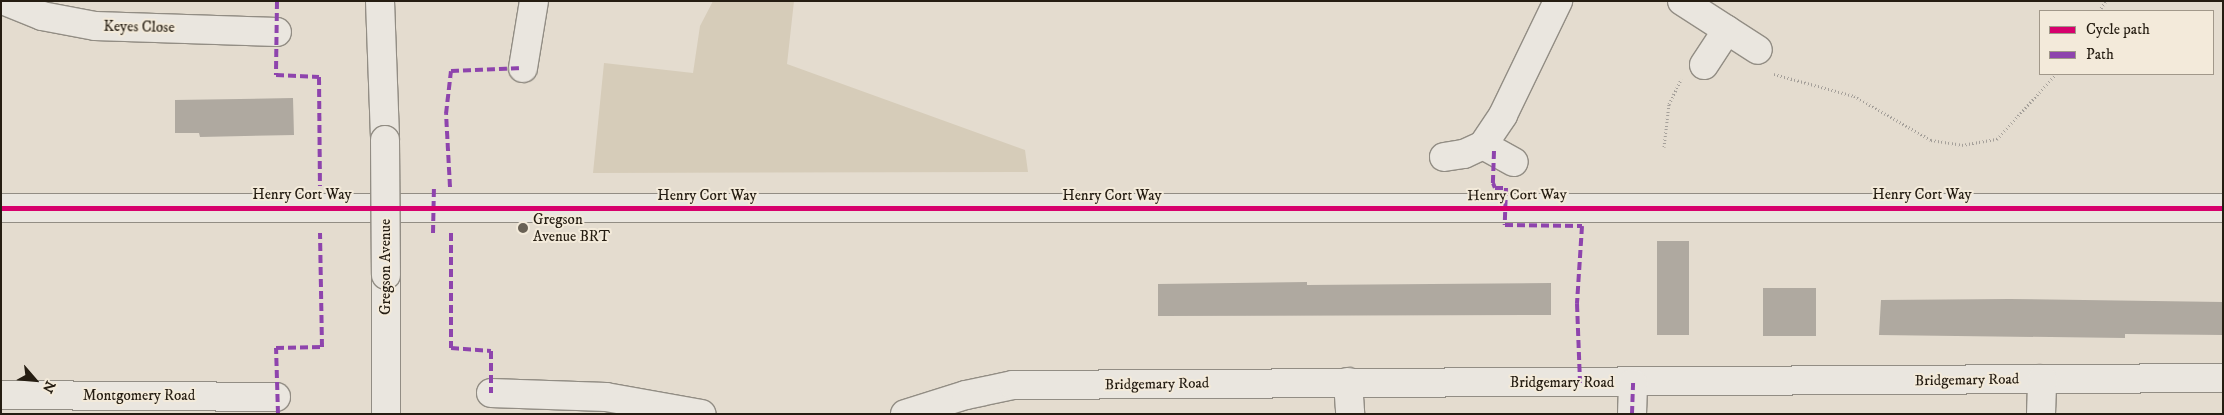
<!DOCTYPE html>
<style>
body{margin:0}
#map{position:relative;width:2224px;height:415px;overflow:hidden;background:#e4dccf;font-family:"IM FELL DW Pica",serif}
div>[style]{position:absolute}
.green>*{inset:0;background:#d6ccb9}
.building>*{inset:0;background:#afa9a0;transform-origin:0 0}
.path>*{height:3px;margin-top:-1.5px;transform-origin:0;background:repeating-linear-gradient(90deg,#a5a09a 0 1px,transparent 0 3.5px)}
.roads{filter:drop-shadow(1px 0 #928d84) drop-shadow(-1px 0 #928d84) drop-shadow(0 1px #928d84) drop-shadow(0 -1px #928d84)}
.minor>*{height:28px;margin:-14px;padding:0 14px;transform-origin:14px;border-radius:14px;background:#eae6df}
.bridges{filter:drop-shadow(1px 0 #928d84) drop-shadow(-1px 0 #928d84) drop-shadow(0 1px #928d84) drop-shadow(0 -1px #928d84)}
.minor-bridge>*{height:28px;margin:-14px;padding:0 14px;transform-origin:14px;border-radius:14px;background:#eae6df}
.quiet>*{height:4px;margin-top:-2px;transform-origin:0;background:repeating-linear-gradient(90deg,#8e44ad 0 8px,transparent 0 12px)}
.cycleway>*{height:5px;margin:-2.5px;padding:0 2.5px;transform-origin:2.5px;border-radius:2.5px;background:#d6006c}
.dots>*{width:14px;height:14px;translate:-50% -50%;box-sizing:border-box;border:2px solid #f3eada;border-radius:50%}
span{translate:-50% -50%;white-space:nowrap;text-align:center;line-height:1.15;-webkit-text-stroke:4px #f3eada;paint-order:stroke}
.street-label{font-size:15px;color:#251d12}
.poi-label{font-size:15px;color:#251d12}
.left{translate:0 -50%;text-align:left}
.frame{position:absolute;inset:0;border:2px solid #251d12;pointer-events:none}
.legend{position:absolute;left:2039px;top:10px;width:175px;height:65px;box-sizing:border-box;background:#f3eada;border:1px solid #a1988a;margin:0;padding:6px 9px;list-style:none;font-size:15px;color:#251d12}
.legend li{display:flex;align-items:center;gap:10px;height:25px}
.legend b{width:25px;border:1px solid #a1988a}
.north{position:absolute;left:10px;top:355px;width:50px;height:50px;-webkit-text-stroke:4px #f3eada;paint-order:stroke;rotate:117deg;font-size:14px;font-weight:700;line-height:20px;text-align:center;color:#251d12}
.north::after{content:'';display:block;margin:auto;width:18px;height:22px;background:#251d12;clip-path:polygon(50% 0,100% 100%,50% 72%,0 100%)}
</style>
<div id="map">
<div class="green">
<i style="clip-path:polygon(713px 1px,794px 1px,787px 64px,1025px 150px,1028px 172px,593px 173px,604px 63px,693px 73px,700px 26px)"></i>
</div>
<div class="building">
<i style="clip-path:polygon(293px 98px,294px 135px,200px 137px,199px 133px,175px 133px,175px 100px)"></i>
<i style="left:1657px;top:241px;width:32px;height:94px"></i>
<i style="clip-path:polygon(1307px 282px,1307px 285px,1551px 283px,1551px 315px,1158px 316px,1158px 284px)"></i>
<i style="left:1816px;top:288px;width:48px;height:53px;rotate:90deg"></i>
<i style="clip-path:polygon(2009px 299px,2223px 302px,2223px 335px,2125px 334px,2125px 338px,1879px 335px,1881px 300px)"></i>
</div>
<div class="path">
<i style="left:2099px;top:11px;width:12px;rotate:-55deg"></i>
<i style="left:1774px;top:74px;width:83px;rotate:15.4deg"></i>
<i style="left:1854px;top:96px;width:89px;rotate:29.7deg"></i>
<i style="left:1931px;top:140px;width:31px;rotate:9deg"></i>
<i style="left:1962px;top:145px;width:36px;rotate:-10deg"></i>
<i style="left:1997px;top:139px;width:88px;rotate:-47.8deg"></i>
<i style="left:1664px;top:147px;width:43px;rotate:-83.4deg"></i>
<i style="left:1669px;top:104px;width:28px;rotate:-64deg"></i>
</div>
<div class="roads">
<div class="minor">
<i style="left:5px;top:1px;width:40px;rotate:22deg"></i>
<i style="left:42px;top:16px;width:54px;rotate:10.7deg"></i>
<i style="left:95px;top:26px;width:182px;rotate:1.9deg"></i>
<i style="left:380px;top:1px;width:139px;rotate:87.9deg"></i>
<i style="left:1682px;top:1px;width:90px;rotate:32.8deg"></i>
<i style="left:1704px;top:65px;width:42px;rotate:-56.7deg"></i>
<i style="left:523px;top:68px;width:68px;rotate:-80.7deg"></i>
<i style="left:1483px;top:145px;width:35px;rotate:29deg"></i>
<i style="left:1444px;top:157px;width:20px;rotate:-9deg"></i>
<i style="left:1464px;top:154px;width:21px;rotate:-25deg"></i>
<i style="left:1483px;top:145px;width:36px;rotate:-56deg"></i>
<i style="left:1503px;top:115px;width:127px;rotate:-64.2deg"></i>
<i style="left:1px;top:208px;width:2222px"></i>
<i style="left:386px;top:275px;width:139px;rotate:90deg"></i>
<i style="left:1348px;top:382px;width:32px;rotate:86deg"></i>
<i style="left:491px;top:393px;width:115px;rotate:2deg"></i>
<i style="left:606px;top:397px;width:97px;rotate:10.1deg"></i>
<i style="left:1px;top:395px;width:275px;rotate:0.4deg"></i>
<i style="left:905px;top:414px;width:64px;rotate:-17.3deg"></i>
<i style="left:966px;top:395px;width:48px;rotate:-12deg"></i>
<i style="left:1013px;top:385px;width:1210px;rotate:-0.33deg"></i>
<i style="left:1632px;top:414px;width:31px;rotate:-88deg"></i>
<i style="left:2041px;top:414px;width:35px;rotate:-88deg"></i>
</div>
</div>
<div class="bridges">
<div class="minor-bridge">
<i style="left:385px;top:140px;width:135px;rotate:89.6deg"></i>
</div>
</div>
<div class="quiet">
<i style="left:277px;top:1px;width:74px;rotate:90.8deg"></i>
<i style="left:276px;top:75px;width:43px;rotate:2.7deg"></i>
<i style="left:319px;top:77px;width:109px;rotate:89.5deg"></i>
<i style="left:1494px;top:151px;width:32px;rotate:92deg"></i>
<i style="left:1493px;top:183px;width:5px;rotate:68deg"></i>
<i style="left:1495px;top:188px;width:11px"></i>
<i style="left:1506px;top:188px;width:37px;rotate:92deg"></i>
<i style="left:1505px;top:225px;width:77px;rotate:0.7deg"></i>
<i style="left:1582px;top:226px;width:78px;rotate:93.7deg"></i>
<i style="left:1577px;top:304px;width:79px;rotate:87.8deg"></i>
<i style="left:450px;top:187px;width:73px;rotate:-93.1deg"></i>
<i style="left:446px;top:114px;width:43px;rotate:-83.4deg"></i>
<i style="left:451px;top:71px;width:72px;rotate:-2.4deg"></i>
<i style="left:433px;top:233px;width:46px;rotate:-88.8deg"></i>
<i style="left:451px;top:233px;width:115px;rotate:90deg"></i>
<i style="left:451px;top:348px;width:40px;rotate:4.3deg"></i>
<i style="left:491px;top:351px;width:42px;rotate:90deg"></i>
<i style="left:278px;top:414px;width:66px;rotate:-91.7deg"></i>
<i style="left:276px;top:348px;width:46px;rotate:-1.2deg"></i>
<i style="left:322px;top:347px;width:114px;rotate:-91deg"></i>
<i style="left:1632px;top:414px;width:31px;rotate:-88deg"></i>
</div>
<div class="cycleway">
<i style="left:1px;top:208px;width:2222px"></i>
</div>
<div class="dots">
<i style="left:523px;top:228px;background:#686054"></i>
</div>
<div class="street-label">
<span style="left:139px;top:27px;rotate:1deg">Keyes Close</span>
<span style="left:302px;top:195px">Henry Cort Way</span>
<span style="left:1517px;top:195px;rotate:-1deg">Henry Cort Way</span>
<span style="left:1922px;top:195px">Henry Cort Way</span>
<span style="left:707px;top:196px">Henry Cort Way</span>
<span style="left:1112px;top:196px">Henry Cort Way</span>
<span style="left:386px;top:267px;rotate:-90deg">Gregson Avenue</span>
<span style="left:1967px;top:380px;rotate:-1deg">Bridgemary Road</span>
<span style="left:1562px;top:383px">Bridgemary Road</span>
<span style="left:1157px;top:384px;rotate:-1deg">Bridgemary Road</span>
<span style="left:139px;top:396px">Montgomery Road</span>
</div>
<div class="poi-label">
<span class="left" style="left:533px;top:228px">Gregson<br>Avenue BRT</span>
</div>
<div class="frame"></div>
<ul class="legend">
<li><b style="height:6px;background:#d6006c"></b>Cycle path</li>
<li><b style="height:6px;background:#8e44ad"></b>Path</li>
</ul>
<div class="north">N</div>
</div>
